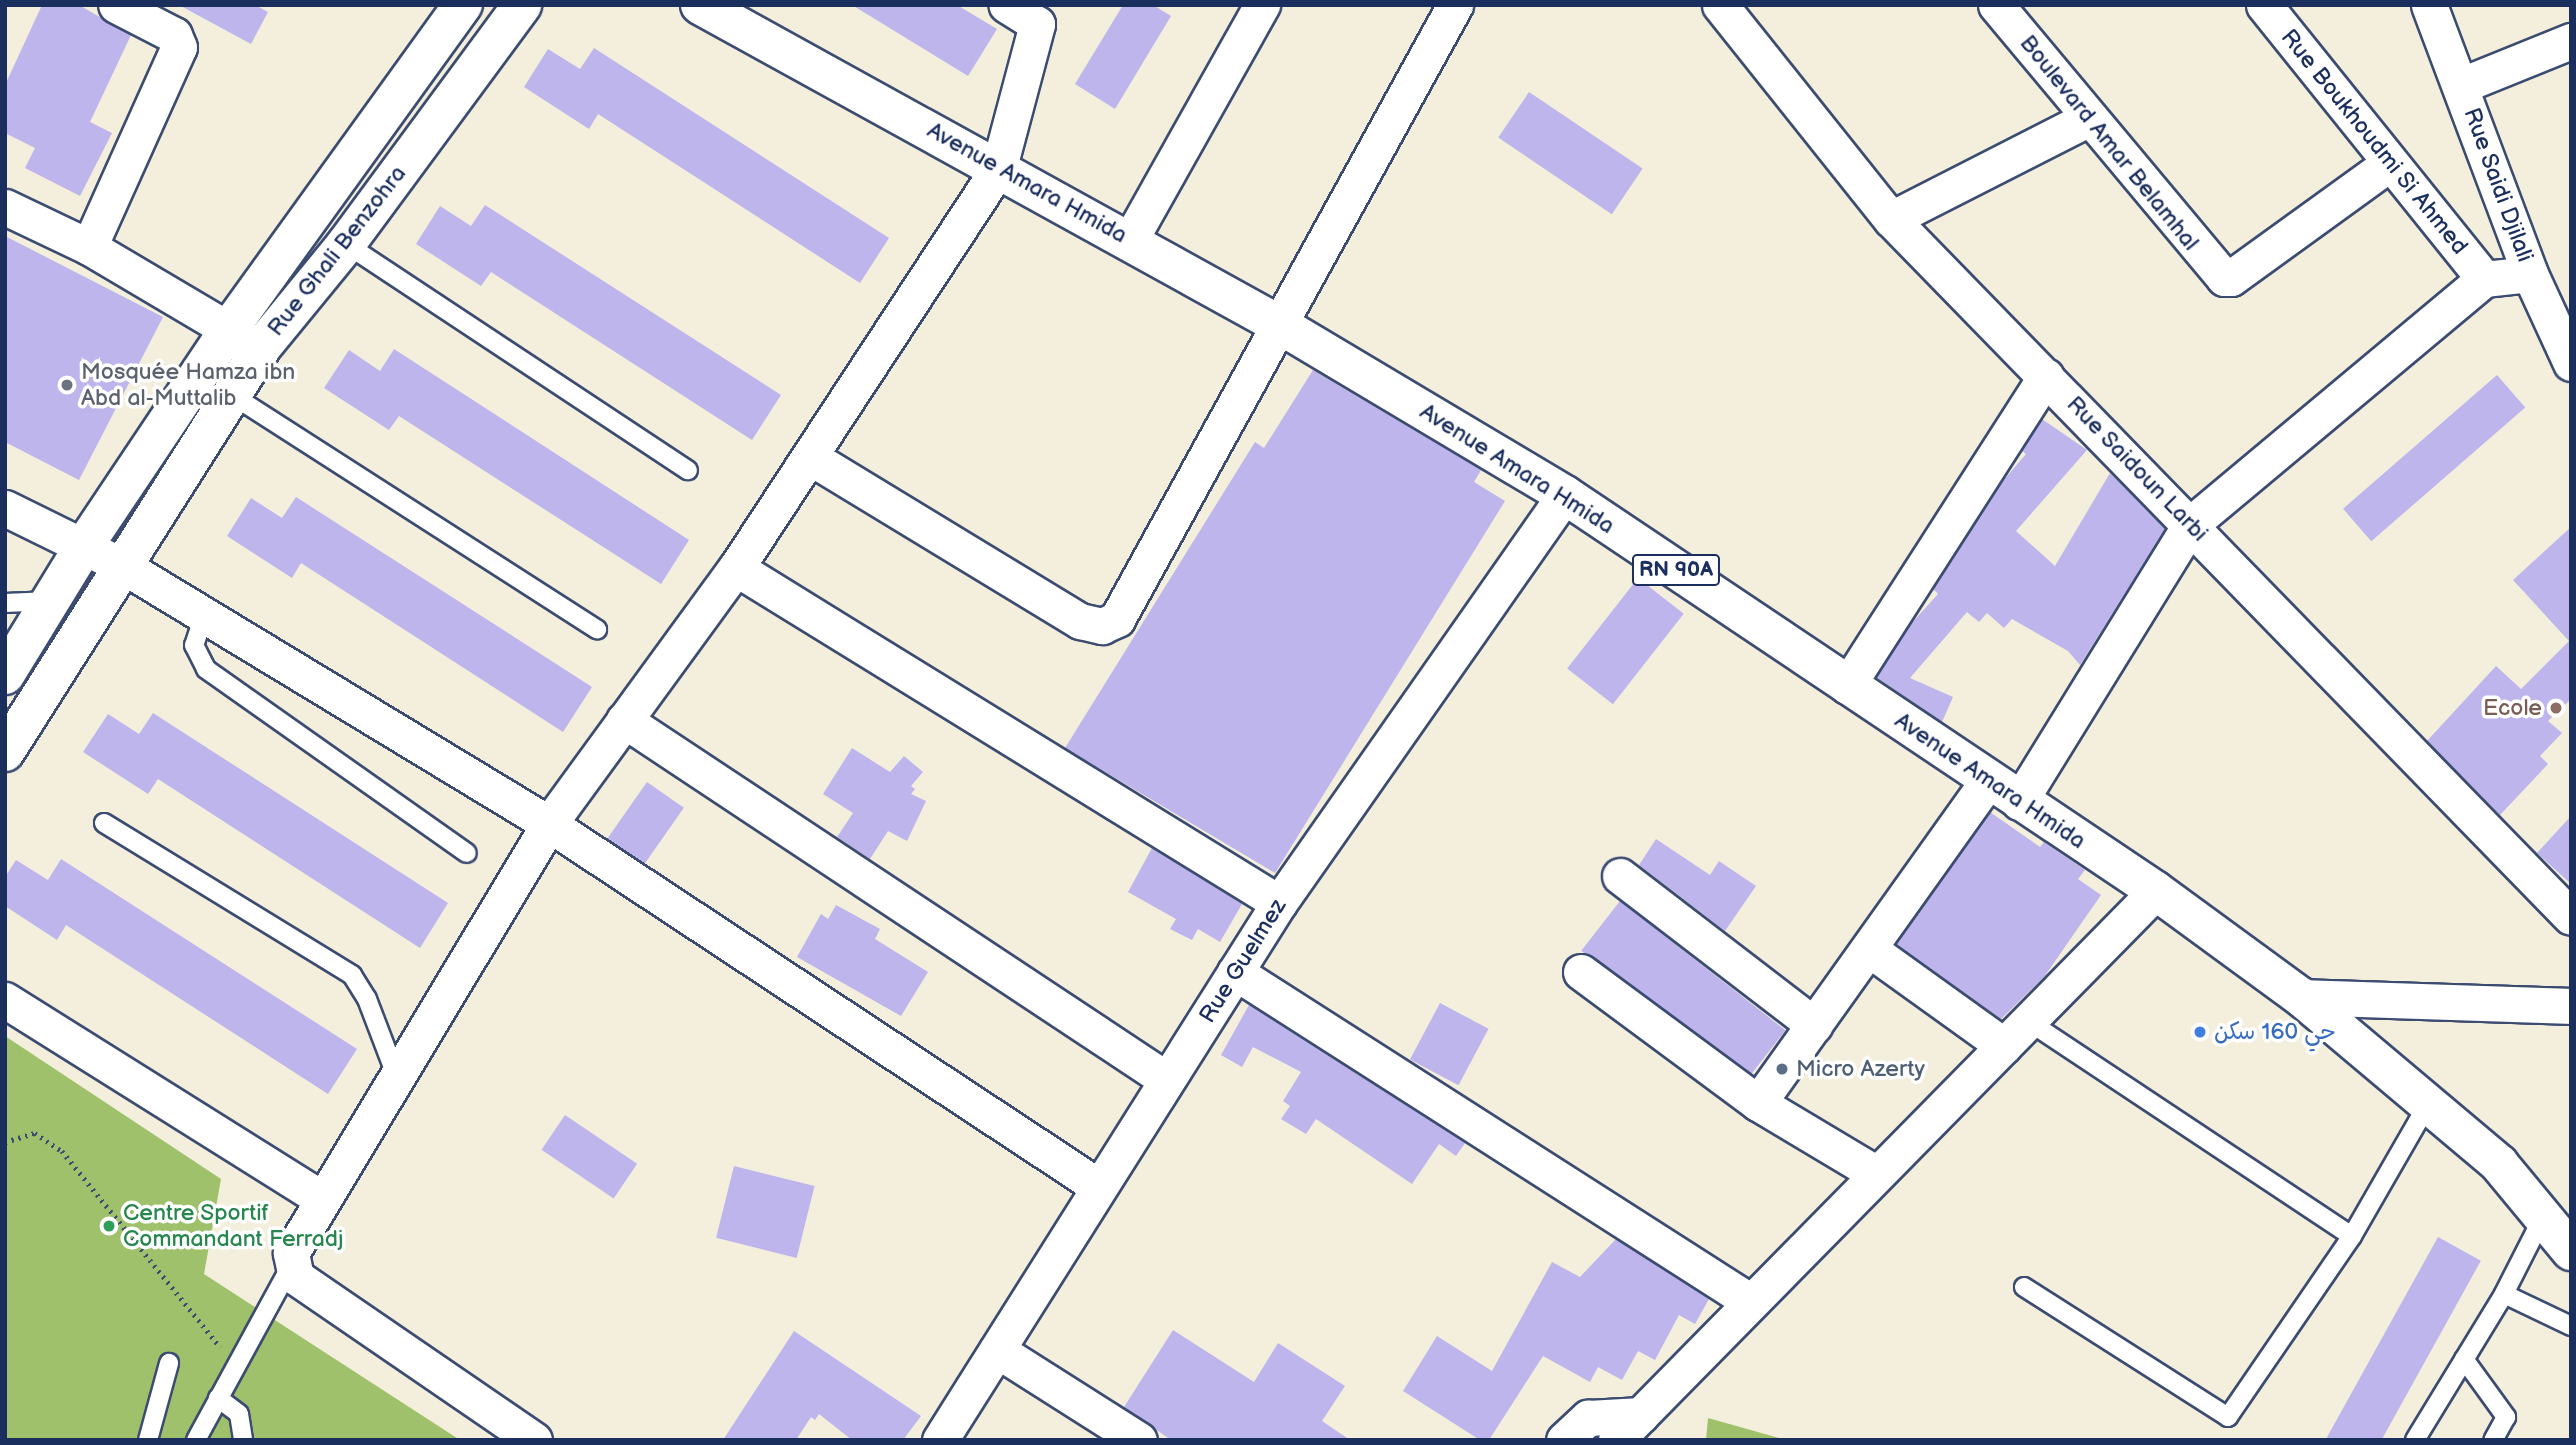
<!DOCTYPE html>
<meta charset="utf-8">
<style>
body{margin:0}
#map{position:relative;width:2576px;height:1445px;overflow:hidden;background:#f4efdd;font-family:"Balsamiq Sans","Playpen Sans Arabic",sans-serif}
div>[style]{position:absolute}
.green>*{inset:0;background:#9fc16b}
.building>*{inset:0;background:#bdb5eb;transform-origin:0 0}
.path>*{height:4.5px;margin-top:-2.25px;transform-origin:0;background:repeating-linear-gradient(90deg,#3c4c71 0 2px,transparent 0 7px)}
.roads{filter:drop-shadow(2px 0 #3c4c71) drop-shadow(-2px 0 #3c4c71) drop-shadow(0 2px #3c4c71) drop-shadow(0 -2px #3c4c71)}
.lane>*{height:18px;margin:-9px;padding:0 9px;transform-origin:9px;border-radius:9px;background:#fff}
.street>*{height:35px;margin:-17.5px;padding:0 17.5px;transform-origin:17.5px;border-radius:17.5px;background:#fff}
.secondary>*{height:38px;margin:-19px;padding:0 19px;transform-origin:19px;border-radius:19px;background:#fff}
.primary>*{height:38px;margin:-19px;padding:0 19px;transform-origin:19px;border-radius:19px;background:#fff}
.dots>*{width:19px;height:19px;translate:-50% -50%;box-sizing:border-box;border:4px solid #fff;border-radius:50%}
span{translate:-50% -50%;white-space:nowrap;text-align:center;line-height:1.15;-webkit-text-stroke:7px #fff;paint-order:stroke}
.shield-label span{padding:2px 5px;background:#fff;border:2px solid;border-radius:5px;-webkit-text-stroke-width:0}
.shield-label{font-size:21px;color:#1b2f5e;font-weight:700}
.street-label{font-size:23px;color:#1b2f5e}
.worship-label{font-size:23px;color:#5b616d}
.left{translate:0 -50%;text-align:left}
.education-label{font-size:23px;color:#785e54}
.right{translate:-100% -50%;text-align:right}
.shop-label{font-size:23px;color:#366cbe}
.service-label{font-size:23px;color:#4e5e75}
.leisure-label{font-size:23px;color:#27864d}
.frame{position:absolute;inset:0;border:7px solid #1b2f5e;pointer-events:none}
</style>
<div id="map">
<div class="green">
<i style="clip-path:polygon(5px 1036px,221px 1179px,204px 1274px,460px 1440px,5px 1440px)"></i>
<i style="clip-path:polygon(1708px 1418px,1786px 1440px,1706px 1440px)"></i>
</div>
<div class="building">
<i style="clip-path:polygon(42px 5px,79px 5px,131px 35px,90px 122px,112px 133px,80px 196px,25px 168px,35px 148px,5px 133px,5px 85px)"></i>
<i style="clip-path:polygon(179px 5px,255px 5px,268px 12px,251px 44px)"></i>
<i style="clip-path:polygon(852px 5px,957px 5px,997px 29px,968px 76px)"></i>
<i style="clip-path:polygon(1123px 5px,1153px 5px,1171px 16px,1115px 109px,1075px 84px)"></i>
<i style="clip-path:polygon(594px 48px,889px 238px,860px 283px,598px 114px,589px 129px,524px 87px,548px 49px,580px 69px)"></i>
<i style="left:1529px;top:92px;width:137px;height:55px;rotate:34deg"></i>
<i style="clip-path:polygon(485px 205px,781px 395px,752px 440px,491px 272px,481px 286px,416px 244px,440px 206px,471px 226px)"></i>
<i style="clip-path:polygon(5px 236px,163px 317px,79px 480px,5px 442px)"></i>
<i style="clip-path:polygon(394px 349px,689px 540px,661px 584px,399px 416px,389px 430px,324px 388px,349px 350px,380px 371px)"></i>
<i style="clip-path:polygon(1313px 370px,1481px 470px,1474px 482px,1505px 501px,1275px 873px,1065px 748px,1255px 442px,1264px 448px)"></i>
<i style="left:2497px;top:375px;width:43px;height:204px;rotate:49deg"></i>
<i style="clip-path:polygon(2042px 419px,2087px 450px,2016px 531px,2055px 566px,2110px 473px,2165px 529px,2080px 665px,2068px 651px,2012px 619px,2004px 628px,1987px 613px,1979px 622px,1967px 612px,1910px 678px,1953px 697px,1942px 722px,1876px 677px,1909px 626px,1938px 594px,1933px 589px,2003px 481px,2026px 454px,2022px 451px)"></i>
<i style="clip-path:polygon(296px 497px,592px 687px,563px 732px,301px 563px,292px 578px,227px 536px,251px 498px,282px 518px)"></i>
<i style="clip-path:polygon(2571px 527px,2571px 699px,2548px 721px,2562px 733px,2540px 756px,2548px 764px,2500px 815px,2427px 741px,2496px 666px,2521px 689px,2569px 641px,2513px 580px)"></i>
<i style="left:1638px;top:578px;width:58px;height:115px;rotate:38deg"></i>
<i style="clip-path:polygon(153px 713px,448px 903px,420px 948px,158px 779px,148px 794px,83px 752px,108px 714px,139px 734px)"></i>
<i style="clip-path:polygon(852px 748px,890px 772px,904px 756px,923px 772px,911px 786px,915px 789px,911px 794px,926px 801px,907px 841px,888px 831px,870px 859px,837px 837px,853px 813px,823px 794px)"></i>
<i style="left:647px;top:782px;width:45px;height:69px;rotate:35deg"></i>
<i style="clip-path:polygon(1990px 812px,2040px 847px,2044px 842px,2085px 870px,2078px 879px,2101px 895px,2044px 977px,2001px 1019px,1896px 944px)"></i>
<i style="clip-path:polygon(2571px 816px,2571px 884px,2537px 853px)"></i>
<i style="clip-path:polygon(1656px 839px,1710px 875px,1719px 861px,1756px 886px,1725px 931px,1639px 865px)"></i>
<i style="clip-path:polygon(1152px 848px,1242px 904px,1220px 942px,1198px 929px,1192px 940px,1170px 929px,1176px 919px,1128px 892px)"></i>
<i style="clip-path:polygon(61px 859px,357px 1049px,328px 1094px,66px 925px,57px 940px,5px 906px,5px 877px,16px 860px,48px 880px)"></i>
<i style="left:1620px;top:901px;width:210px;height:63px;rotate:38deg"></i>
<i style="clip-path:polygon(836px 905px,880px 929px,875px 939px,928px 972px,901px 1016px,797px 957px,821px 914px,828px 919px)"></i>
<i style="left:1440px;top:1003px;width:55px;height:64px;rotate:28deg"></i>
<i style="clip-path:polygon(1249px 1005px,1465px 1143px,1456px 1156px,1439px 1144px,1412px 1184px,1316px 1119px,1306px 1134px,1281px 1119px,1290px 1106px,1283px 1101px,1301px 1072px,1253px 1047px,1242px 1067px,1221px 1055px)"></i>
<i style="left:565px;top:1115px;width:87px;height:42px;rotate:34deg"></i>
<i style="left:734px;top:1166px;width:83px;height:74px;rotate:14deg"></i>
<i style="left:2438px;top:1237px;width:49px;height:233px;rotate:29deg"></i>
<i style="clip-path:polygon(1616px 1239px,1709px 1299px,1695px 1324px,1679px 1315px,1655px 1360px,1638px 1351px,1622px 1380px,1598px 1367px,1590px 1382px,1543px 1356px,1489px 1440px,1480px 1440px,1403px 1391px,1437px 1336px,1492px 1371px,1552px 1262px,1580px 1277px)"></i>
<i style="clip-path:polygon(1173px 1330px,1254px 1382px,1278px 1343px,1345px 1386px,1322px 1421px,1350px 1440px,1171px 1440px,1124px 1407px)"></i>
<i style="clip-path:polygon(794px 1331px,921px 1416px,903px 1440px,852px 1440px,819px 1414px,815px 1420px,811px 1417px,796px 1440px,723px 1440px)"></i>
</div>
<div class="path">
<i style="left:5px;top:1142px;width:31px;rotate:-17deg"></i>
<i style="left:35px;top:1133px;width:32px;rotate:34deg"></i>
<i style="left:62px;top:1151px;width:252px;rotate:51.1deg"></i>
</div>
<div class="roads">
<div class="lane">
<i style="left:346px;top:244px;width:410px;rotate:33.5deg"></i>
<i style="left:232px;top:395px;width:434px;rotate:32.7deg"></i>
<i style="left:5px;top:603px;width:45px;rotate:-2.5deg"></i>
<i style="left:204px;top:615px;width:32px;rotate:108deg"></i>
<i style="left:194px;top:645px;width:27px;rotate:63deg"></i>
<i style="left:206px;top:669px;width:319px;rotate:35.2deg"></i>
<i style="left:104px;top:823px;width:291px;rotate:31.5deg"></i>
<i style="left:352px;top:975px;width:28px;rotate:58deg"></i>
<i style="left:367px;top:999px;width:81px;rotate:69.1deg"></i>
<i style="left:2028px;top:1021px;width:389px;rotate:33.6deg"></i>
<i style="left:2352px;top:1236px;width:152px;rotate:-60.1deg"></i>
<i style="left:2543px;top:1217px;width:86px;rotate:116.9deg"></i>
<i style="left:2504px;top:1294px;width:74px;rotate:25.5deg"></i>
<i style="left:2024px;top:1287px;width:242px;rotate:32.5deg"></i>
<i style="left:2228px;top:1417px;width:219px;rotate:-55.6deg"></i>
<i style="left:2464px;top:1359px;width:72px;rotate:54.1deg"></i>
<i style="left:2506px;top:1417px;width:26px;rotate:119deg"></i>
<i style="left:218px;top:1398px;width:26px;rotate:37deg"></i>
<i style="left:239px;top:1414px;width:26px;rotate:81deg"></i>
<i style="left:148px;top:1440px;width:80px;rotate:-74.7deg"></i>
<i style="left:196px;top:1440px;width:198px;rotate:-61.4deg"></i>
<i style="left:2415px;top:1440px;width:171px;rotate:-58.6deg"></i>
</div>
<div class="street">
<i style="left:1720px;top:5px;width:274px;rotate:51.4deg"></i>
<i style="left:1891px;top:219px;width:974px;rotate:45.75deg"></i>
<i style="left:1996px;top:5px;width:356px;rotate:50.1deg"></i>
<i style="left:2224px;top:278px;width:7px"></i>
<i style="left:2231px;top:278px;width:196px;rotate:-35.9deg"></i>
<i style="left:2264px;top:5px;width:351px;rotate:51.2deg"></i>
<i style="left:2429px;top:5px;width:287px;rotate:69.4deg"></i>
<i style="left:2530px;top:274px;width:98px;rotate:65.3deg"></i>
<i style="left:2462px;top:85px;width:118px;rotate:-22deg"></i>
<i style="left:5px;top:207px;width:93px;rotate:25.5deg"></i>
<i style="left:89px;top:247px;width:191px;rotate:30.6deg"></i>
<i style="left:1891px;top:219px;width:220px;rotate:-27deg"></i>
<i style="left:1130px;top:240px;width:270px;rotate:-60.7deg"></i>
<i style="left:89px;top:247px;width:219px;rotate:-65.8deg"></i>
<i style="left:179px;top:47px;width:13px;rotate:-113deg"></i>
<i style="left:174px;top:35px;width:65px;rotate:-152.7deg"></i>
<i style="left:810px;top:457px;width:316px;rotate:31.3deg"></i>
<i style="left:1080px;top:621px;width:23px;rotate:13deg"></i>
<i style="left:1102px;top:626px;width:17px;rotate:-25deg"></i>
<i style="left:1117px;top:619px;width:701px;rotate:-61.17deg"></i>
<i style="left:5px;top:508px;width:131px;rotate:26.2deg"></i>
<i style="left:123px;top:566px;width:498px;rotate:31.2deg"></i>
<i style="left:549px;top:824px;width:659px;rotate:33.42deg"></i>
<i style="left:736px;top:568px;width:638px;rotate:31.67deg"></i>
<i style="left:1847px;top:686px;width:368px;rotate:-57.3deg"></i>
<i style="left:624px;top:720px;width:651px;rotate:33.54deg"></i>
<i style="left:2019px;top:802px;width:327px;rotate:-58.3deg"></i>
<i style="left:2191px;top:524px;width:382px;rotate:-39.9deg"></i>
<i style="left:2484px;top:279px;width:46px;rotate:-6.2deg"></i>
<i style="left:1620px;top:876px;width:245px;rotate:37.5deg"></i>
<i style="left:1869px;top:949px;width:166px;rotate:35.7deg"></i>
<i style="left:1235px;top:972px;width:612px;rotate:32.6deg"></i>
<i style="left:1581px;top:972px;width:220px;rotate:36.5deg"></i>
<i style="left:1758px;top:1103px;width:136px;rotate:30.9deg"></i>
<i style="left:2301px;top:997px;width:270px;rotate:1.9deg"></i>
<i style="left:5px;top:1000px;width:373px;rotate:32.1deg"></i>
<i style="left:1758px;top:1103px;width:394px;rotate:-54.5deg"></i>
<i style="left:997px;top:1350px;width:168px;rotate:32.4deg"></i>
<i style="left:534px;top:1440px;width:288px;rotate:-145.6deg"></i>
<i style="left:296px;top:1277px;width:25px;rotate:-102deg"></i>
<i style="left:291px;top:1253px;width:501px;rotate:-58.98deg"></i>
<i style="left:549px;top:824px;width:317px;rotate:-53.9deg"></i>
<i style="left:736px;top:568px;width:480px;rotate:-56.7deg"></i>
<i style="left:999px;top:167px;width:148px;rotate:-75.1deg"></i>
<i style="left:1037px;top:24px;width:36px;rotate:-148deg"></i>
<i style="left:940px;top:1440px;width:635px;rotate:-57.74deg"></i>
<i style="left:1279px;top:903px;width:498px;rotate:-55deg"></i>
<i style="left:1564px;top:1440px;width:33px;rotate:-43deg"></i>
<i style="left:1588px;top:1418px;width:53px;rotate:-3.2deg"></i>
<i style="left:1616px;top:1440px;width:770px;rotate:-45.47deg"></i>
</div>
<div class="secondary">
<i style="left:5px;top:675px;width:151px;rotate:-58.5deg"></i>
<i style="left:84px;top:546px;width:261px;rotate:-56.2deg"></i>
<i style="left:229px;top:329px;width:400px;rotate:-54.2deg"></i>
<i style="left:5px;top:752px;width:478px;rotate:-57.6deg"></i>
<i style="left:261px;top:348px;width:134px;rotate:-50.7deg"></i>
<i style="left:346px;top:244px;width:297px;rotate:-53.6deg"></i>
</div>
<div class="primary">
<i style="left:700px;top:5px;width:662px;rotate:28.89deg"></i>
<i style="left:1280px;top:325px;width:332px;rotate:30.8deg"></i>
<i style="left:1565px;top:495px;width:711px;rotate:33.82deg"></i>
<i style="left:2156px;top:891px;width:180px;rotate:36.2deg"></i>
<i style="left:2301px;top:997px;width:259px;rotate:40.1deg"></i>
<i style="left:2499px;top:1164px;width:113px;rotate:50.4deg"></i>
</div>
</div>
<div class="dots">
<i style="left:67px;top:385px;background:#6b7280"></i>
<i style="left:2556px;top:708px;background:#8d6e63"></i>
<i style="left:2200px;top:1032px;background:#3f7fe0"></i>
<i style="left:1782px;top:1069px;background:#5c6f8a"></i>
<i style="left:109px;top:1226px;background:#2e9e5b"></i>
</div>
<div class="shield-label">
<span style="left:1676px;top:570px">RN 90A</span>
</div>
<div class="street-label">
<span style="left:2374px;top:142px;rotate:51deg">Rue Boukhoudmi Si Ahmed</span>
<span style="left:2109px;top:143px;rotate:51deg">Boulevard Amar Belamhal</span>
<span style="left:1027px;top:183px;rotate:29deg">Avenue Amara Hmida</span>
<span style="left:2498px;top:185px;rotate:70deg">Rue Saidi Djilali</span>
<span style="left:337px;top:251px;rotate:-52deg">Rue Ghali Benzohra</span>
<span style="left:1517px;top:469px;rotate:32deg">Avenue Amara Hmida</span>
<span style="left:2137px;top:469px;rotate:46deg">Rue Saidoun Larbi</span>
<span style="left:1990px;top:781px;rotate:34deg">Avenue Amara Hmida</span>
<span style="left:1243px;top:961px;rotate:-58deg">Rue Guelmez</span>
</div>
<div class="worship-label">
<span class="left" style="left:81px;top:385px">Mosquée Hamza ibn<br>Abd al-Muttalib</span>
</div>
<div class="education-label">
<span class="right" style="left:2542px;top:708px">Ecole</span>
</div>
<div class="shop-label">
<span class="left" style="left:2214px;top:1032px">حي 160 سكن</span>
</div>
<div class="service-label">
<span class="left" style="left:1796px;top:1069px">Micro Azerty</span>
</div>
<div class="leisure-label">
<span class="left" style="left:123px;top:1226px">Centre Sportif<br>Commandant Ferradj</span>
</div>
<div class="frame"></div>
</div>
